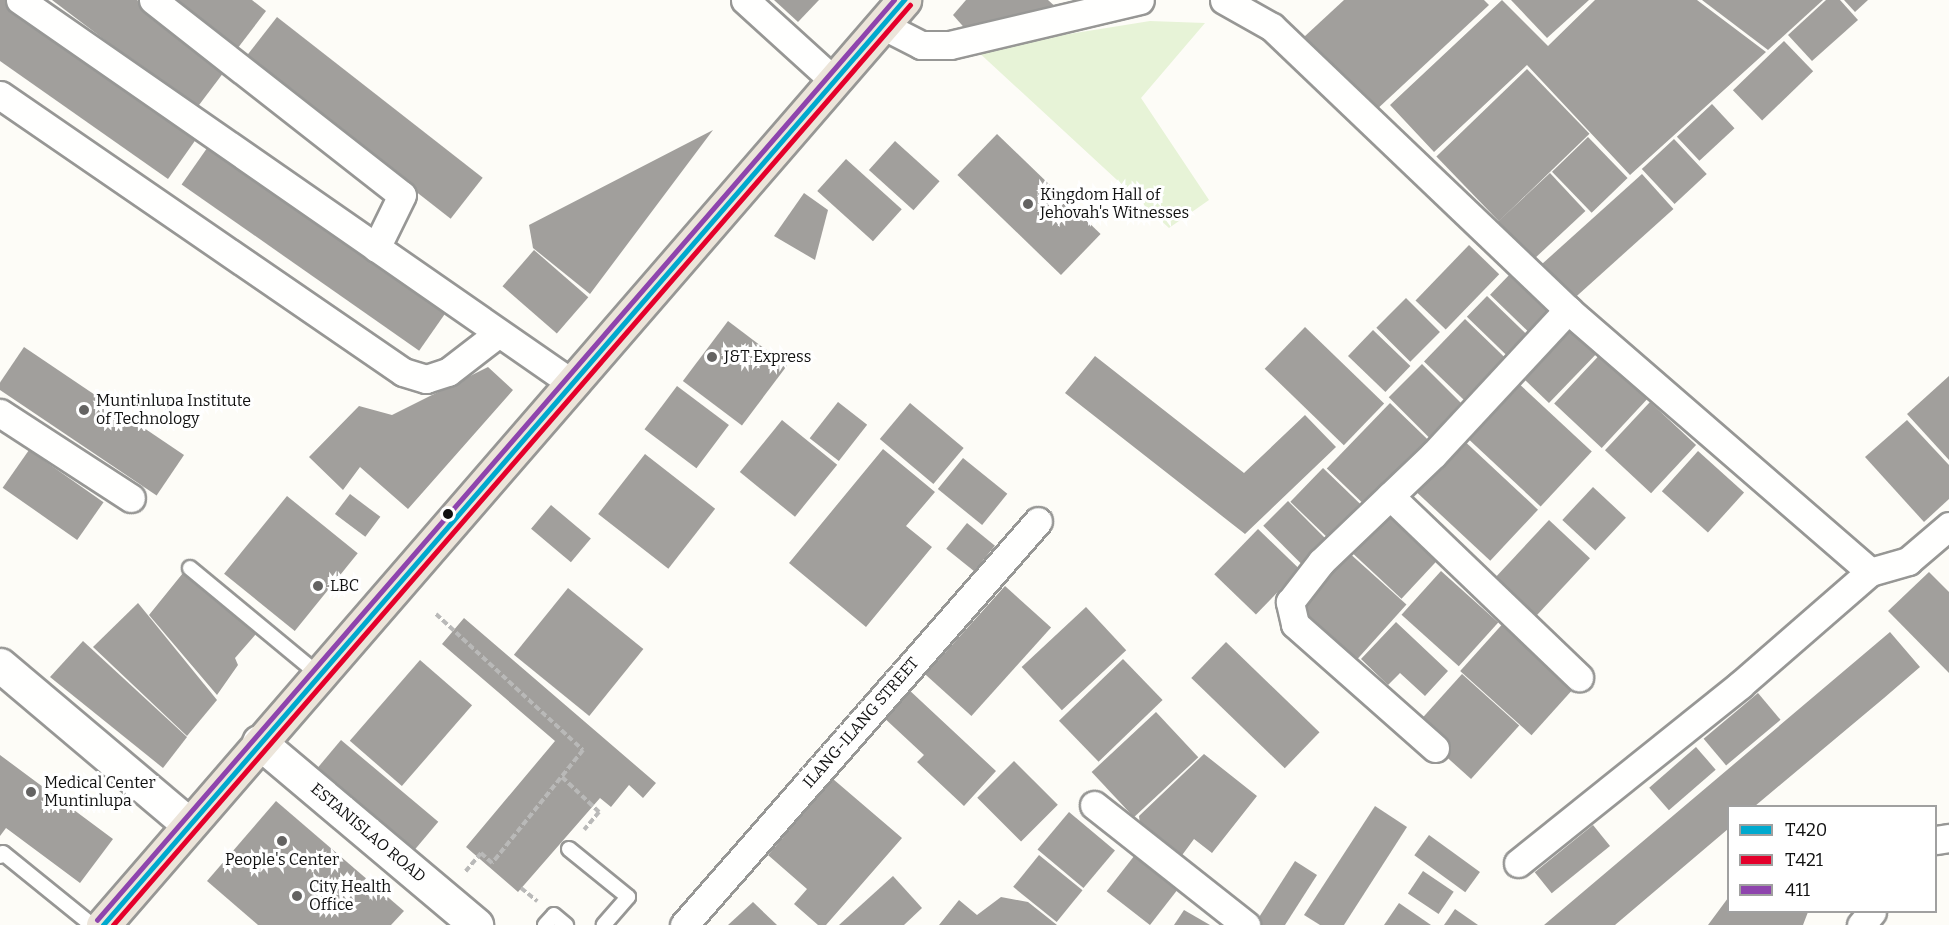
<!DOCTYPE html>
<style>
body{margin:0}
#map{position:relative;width:1949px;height:925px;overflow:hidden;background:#fdfcf7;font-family:Bitter,serif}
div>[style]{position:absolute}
.green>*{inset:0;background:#e7f3d7}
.building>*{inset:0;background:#a19f9c;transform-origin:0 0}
.path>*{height:4px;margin-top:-2px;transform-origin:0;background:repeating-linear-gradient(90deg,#b9b9b8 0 6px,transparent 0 9px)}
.roads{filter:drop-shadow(2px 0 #979795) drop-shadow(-2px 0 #979795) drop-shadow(0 2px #979795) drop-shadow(0 -2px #979795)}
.service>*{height:14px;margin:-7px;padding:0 7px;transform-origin:7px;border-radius:7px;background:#fffffe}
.minor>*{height:27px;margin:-13.5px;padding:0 13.5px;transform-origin:13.5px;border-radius:13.5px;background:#fffffe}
.tertiary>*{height:33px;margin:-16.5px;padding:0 16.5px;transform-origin:16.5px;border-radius:16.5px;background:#fffffe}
.trunk>*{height:33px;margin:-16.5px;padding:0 16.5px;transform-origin:16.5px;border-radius:16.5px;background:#ece5da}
.bus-1>*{height:4.5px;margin:-2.25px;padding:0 2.25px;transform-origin:2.25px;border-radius:2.25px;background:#00a9ce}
.bus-2>*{height:4.5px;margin:-2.25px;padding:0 2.25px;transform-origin:2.25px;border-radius:2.25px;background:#e4002b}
.bus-3>*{height:4.5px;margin:-2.25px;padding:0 2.25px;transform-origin:2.25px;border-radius:2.25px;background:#8e44ad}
.dots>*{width:16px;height:16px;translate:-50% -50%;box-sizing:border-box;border:3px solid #fff;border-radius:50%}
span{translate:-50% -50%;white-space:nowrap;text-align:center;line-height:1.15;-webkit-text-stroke:6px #fff;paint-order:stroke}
.poi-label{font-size:16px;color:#111}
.left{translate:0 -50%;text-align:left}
.street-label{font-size:16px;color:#111}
.legend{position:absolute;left:1727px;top:805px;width:210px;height:108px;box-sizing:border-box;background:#fff;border:2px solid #a0a0a0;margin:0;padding:8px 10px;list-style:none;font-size:18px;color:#111}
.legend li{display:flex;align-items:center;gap:12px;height:30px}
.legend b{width:30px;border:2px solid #a0a0a0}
</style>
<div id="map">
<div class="green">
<i style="clip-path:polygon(1150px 21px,1205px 23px,1141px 98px,1209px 200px,1169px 228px,975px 49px)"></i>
</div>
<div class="building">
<i style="clip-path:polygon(0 0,8px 0,199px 135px,168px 179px,0 61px)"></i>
<i style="clip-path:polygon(52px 0,137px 0,227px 68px,196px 109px)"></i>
<i style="clip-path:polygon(166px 0,252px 0,266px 11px,234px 53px)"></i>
<i style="clip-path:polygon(774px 0,819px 0,798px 22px)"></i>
<i style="clip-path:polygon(966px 0,1048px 0,1058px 9px,969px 33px,953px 15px)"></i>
<i style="clip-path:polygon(1344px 0,1484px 0,1489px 5px,1374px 112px,1304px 37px)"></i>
<i style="clip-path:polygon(1502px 0,1548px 46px,1595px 0,1697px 0,1766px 52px,1630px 175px,1527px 65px,1434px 152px,1390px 105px)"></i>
<i style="clip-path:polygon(1511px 0,1589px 0,1547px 38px)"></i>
<i style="clip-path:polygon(1702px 0,1823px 0,1768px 50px)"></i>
<i style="clip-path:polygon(1826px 0,1840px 0,1858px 20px,1812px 61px,1788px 35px)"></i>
<i style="clip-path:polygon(1844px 0,1868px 0,1855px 12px)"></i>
<i style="left:277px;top:17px;width:261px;height:52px;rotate:38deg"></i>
<i style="left:1784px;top:41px;width:42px;height:71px;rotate:46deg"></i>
<i style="left:1527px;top:69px;width:90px;height:126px;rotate:46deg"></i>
<i style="left:1712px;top:104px;width:33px;height:48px;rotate:47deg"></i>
<i style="clip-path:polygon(713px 130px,590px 294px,533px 248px,529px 225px)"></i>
<i style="left:997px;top:134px;width:144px;height:57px;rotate:44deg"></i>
<i style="left:1588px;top:137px;width:57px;height:50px;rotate:46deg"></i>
<i style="left:1674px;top:139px;width:48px;height:44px;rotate:47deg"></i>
<i style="left:212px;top:141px;width:290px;height:53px;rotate:35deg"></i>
<i style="left:895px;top:141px;width:60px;height:39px;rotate:42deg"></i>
<i style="left:846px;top:159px;width:75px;height:43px;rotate:42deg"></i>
<i style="left:1550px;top:173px;width:52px;height:71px;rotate:47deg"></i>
<i style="left:1642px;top:174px;width:47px;height:139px;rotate:48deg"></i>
<i style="clip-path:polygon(804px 193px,828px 210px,815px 260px,774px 236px)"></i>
<i style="left:1469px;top:245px;width:42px;height:77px;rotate:44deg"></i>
<i style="left:534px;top:250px;width:72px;height:48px;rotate:41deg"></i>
<i style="left:1513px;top:271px;width:59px;height:33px;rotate:44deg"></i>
<i style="left:1487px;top:296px;width:62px;height:29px;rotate:44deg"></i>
<i style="left:1406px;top:298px;width:48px;height:42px;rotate:45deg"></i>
<i style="left:1465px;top:319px;width:60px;height:59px;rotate:44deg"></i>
<i style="left:728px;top:321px;width:74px;height:75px;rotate:37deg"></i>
<i style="left:1573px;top:322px;width:39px;height:75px;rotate:44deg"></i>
<i style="left:1305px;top:327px;width:110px;height:58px;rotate:44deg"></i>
<i style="left:1373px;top:330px;width:52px;height:36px;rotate:44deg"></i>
<i style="left:24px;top:347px;width:193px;height:49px;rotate:34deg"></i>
<i style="left:1606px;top:348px;width:65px;height:76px;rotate:43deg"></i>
<i style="clip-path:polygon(1095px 356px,1244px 473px,1305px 415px,1336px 447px,1245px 534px,1065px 393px)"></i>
<i style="left:1422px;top:364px;width:58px;height:47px;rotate:45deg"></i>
<i style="clip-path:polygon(488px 367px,513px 390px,408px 509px,360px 467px,343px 490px,309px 457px,359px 406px,392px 415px)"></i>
<i style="clip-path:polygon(1949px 376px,1949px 460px,1907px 414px)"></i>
<i style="left:1515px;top:380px;width:105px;height:75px;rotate:43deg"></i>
<i style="left:677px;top:386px;width:65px;height:54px;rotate:37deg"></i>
<i style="left:838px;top:402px;width:37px;height:46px;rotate:38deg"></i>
<i style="left:1650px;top:402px;width:63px;height:66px;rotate:43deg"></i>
<i style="left:910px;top:403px;width:70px;height:47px;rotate:40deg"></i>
<i style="left:1390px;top:403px;width:56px;height:91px;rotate:44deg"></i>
<i style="left:782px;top:420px;width:71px;height:67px;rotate:39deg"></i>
<i style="clip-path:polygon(1907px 420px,1949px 465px,1949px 499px,1924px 522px,1865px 457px)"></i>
<i style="left:1459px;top:436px;width:108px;height:70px;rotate:43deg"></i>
<i style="clip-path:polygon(883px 449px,935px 492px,906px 526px,932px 547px,866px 627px,789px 563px)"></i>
<i style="left:29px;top:450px;width:91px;height:46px;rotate:35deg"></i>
<i style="left:1698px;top:451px;width:62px;height:54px;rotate:42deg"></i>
<i style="left:645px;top:454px;width:89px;height:76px;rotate:38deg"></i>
<i style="left:963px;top:458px;width:57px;height:40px;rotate:39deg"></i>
<i style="left:1323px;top:468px;width:54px;height:47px;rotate:44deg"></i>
<i style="left:1593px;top:487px;width:45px;height:45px;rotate:43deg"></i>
<i style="left:350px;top:494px;width:38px;height:25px;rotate:37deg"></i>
<i style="left:287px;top:496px;width:91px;height:100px;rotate:39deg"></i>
<i style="left:1288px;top:501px;width:54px;height:35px;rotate:45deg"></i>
<i style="left:551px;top:505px;width:52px;height:31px;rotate:40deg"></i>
<i style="left:1385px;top:511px;width:72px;height:53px;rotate:43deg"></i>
<i style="left:1549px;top:520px;width:56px;height:79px;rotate:43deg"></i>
<i style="left:967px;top:523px;width:36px;height:33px;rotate:39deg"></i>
<i style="left:1258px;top:529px;width:58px;height:63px;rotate:44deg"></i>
<i style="left:1347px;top:551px;width:80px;height:79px;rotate:42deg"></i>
<i style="left:1441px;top:571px;width:77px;height:59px;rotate:42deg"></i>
<i style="clip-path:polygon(1929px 572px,1949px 592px,1949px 673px,1888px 611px)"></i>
<i style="clip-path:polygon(183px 573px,256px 634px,235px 658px,238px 665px,217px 695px,149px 615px)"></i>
<i style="left:1005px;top:586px;width:62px;height:119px;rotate:42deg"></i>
<i style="left:568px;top:588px;width:97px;height:86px;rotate:39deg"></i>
<i style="clip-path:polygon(138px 603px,217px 700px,187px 736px,93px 647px)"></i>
<i style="left:1086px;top:607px;width:59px;height:88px;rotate:47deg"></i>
<i style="clip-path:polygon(464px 618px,656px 783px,643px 798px,629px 785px,611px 807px,600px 798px,518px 892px,466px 847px,555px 741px,442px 644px)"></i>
<i style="left:1507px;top:619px;width:96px;height:70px;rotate:42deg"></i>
<i style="clip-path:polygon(1396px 622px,1448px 671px,1425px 696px,1400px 673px,1388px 685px,1361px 659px)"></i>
<i style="clip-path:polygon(1890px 632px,1920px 667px,1884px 698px,1755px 806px,1728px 806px,1728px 829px,1615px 925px,1544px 925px)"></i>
<i style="clip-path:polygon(83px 641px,187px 737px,163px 768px,50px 677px)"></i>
<i style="left:1226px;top:642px;width:130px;height:50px;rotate:44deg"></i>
<i style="left:1123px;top:659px;width:57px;height:89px;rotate:46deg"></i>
<i style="left:420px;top:660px;width:69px;height:107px;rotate:41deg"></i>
<i style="left:1462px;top:674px;width:77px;height:72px;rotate:42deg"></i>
<i style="clip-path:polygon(907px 688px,996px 771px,964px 806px,917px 762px,924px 755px,881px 715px)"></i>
<i style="left:1758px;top:693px;width:35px;height:71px;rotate:50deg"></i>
<i style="left:1156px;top:712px;width:62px;height:88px;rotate:47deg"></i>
<i style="left:341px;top:740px;width:127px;height:42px;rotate:40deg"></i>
<i style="left:1696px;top:747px;width:30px;height:62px;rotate:49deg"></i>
<i style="clip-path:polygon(1204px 754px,1257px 796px,1212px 853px,1194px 839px,1177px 862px,1141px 833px,1139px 816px)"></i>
<i style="clip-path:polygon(0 755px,113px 839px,80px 883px,6px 828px,0 836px)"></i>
<i style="left:1014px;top:761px;width:62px;height:52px;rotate:45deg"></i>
<i style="clip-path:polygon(833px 779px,902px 838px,826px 925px,818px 925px,794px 904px,807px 889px,768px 855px)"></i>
<i style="clip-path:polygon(276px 801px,404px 911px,391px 925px,258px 925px,207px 881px)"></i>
<i style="clip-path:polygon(1375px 806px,1407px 827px,1344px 925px,1320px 925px,1304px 915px)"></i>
<i style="left:1069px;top:812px;width:60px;height:49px;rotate:40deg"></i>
<i style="left:1593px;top:825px;width:27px;height:75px;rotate:51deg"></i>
<i style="left:1429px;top:835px;width:63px;height:25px;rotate:36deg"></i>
<i style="left:1138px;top:851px;width:55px;height:51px;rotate:38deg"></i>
<i style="left:1039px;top:855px;width:56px;height:41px;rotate:39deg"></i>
<i style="clip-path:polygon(1295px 861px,1317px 875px,1285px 925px,1254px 925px)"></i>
<i style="left:1423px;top:871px;width:37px;height:27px;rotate:34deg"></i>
<i style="clip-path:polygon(893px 876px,922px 908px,904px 925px,839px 925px)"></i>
<i style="clip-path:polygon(1001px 897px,1028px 902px,1057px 925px,939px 925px,959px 900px,977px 915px)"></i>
<i style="clip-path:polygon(1728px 898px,1728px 912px,1808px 912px,1803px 925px,1708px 925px)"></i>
<i style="clip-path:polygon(753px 902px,777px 925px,728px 925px)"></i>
<i style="clip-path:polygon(1399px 903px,1431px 925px,1384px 925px)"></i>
<i style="clip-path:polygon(1455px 909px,1478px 925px,1444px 925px)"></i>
<i style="clip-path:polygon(1184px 910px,1210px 925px,1174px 925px)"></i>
</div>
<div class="path">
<i style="left:436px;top:614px;width:200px;rotate:42.8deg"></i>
<i style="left:583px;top:750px;width:145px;rotate:128.8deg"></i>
<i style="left:492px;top:863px;width:15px;rotate:-138deg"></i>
<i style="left:481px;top:853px;width:25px;rotate:130deg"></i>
<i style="left:562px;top:777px;width:51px;rotate:43.4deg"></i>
<i style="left:599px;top:812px;width:23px;rotate:130deg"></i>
<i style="left:521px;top:888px;width:21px;rotate:39deg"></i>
</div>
<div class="roads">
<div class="service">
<i style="left:190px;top:568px;width:166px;rotate:39.6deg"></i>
<i style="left:569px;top:849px;width:76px;rotate:39.1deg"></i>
<i style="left:628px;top:897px;width:37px;rotate:131deg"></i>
<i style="left:0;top:856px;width:4px;rotate:-45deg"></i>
<i style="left:3px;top:853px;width:114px;rotate:39deg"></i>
<i style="left:545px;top:925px;width:13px;rotate:-48deg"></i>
<i style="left:554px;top:915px;width:16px;rotate:40deg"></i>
</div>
<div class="minor">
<i style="left:20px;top:0;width:670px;rotate:34.78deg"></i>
<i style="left:153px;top:0;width:316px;rotate:38.1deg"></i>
<i style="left:402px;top:195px;width:59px;rotate:116.1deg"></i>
<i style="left:745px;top:0;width:119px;rotate:42.3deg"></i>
<i style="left:1224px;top:0;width:55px;rotate:29.4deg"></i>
<i style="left:1272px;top:27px;width:410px;rotate:43.7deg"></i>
<i style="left:1568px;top:310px;width:400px;rotate:40.9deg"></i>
<i style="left:882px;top:25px;width:44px;rotate:27.1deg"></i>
<i style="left:921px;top:45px;width:29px"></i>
<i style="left:950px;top:45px;width:195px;rotate:-13.3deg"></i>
<i style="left:0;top:95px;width:489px;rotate:34.5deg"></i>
<i style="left:403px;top:372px;width:24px;rotate:17deg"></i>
<i style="left:426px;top:379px;width:23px;rotate:-18deg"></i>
<i style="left:448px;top:372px;width:61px;rotate:-37.6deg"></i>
<i style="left:0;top:413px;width:156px;rotate:33deg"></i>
<i style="left:1390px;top:496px;width:262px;rotate:43.8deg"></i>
<i style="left:1870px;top:572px;width:40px;rotate:-16deg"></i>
<i style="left:1908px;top:561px;width:54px;rotate:-40.5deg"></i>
<i style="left:1435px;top:748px;width:187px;rotate:-138.5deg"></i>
<i style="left:1295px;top:624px;width:23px;rotate:-103deg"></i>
<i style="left:1290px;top:602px;width:51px;rotate:-52.2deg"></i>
<i style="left:1321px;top:562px;width:156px;rotate:-43.7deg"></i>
<i style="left:1434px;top:454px;width:197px;rotate:-47.1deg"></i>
<i style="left:1094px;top:805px;width:194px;rotate:38.3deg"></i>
<i style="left:1936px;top:840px;width:13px;rotate:-9deg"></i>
<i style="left:1518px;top:863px;width:285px;rotate:-38.7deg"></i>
<i style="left:1740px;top:685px;width:172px;rotate:-41deg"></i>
<i style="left:684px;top:925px;width:537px;rotate:-48.77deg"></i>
<i style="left:1861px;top:925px;width:17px;rotate:-50deg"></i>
</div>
<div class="tertiary">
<i style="left:0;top:665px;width:246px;rotate:40.2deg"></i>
<i style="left:259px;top:742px;width:284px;rotate:40.1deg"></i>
</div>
<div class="trunk">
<i style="left:103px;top:925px;width:1224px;rotate:-49.11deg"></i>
</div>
</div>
<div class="bus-1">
<i style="left:103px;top:925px;width:1224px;rotate:-49.11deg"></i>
</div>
<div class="bus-2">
<i style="left:113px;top:925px;width:1217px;rotate:-49.1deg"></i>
</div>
<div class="bus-3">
<i style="left:97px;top:920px;width:1217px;rotate:-49.1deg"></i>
</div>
<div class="dots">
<i style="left:1028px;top:204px;background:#646362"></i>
<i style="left:712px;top:357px;background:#646362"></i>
<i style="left:84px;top:410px;background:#646362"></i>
<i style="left:448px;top:514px;background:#111"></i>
<i style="left:318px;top:586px;background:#646362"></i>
<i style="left:31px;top:792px;background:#646362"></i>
<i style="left:282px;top:841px;background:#646362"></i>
<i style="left:297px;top:896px;background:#646362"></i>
</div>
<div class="poi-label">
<span class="left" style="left:1040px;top:204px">Kingdom Hall of<br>Jehovah's Witnesses</span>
<span class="left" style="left:724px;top:357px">J&amp;T Express</span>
<span class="left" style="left:96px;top:410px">Muntinlupa Institute<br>of Technology</span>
<span class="left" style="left:330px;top:586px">LBC</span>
<span class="left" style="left:44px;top:792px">Medical Center<br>Muntinlupa</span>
<span style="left:282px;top:860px">People's Center</span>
<span class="left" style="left:309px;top:896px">City Health<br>Office</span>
</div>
<div class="street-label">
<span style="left:861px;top:723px;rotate:-49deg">ILANG-ILANG STREET</span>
<span style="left:368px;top:833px;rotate:40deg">ESTANISLAO ROAD</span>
</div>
<ul class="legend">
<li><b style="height:8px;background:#00a9ce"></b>T420</li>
<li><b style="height:8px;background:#e4002b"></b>T421</li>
<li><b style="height:8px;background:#8e44ad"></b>411</li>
</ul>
</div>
